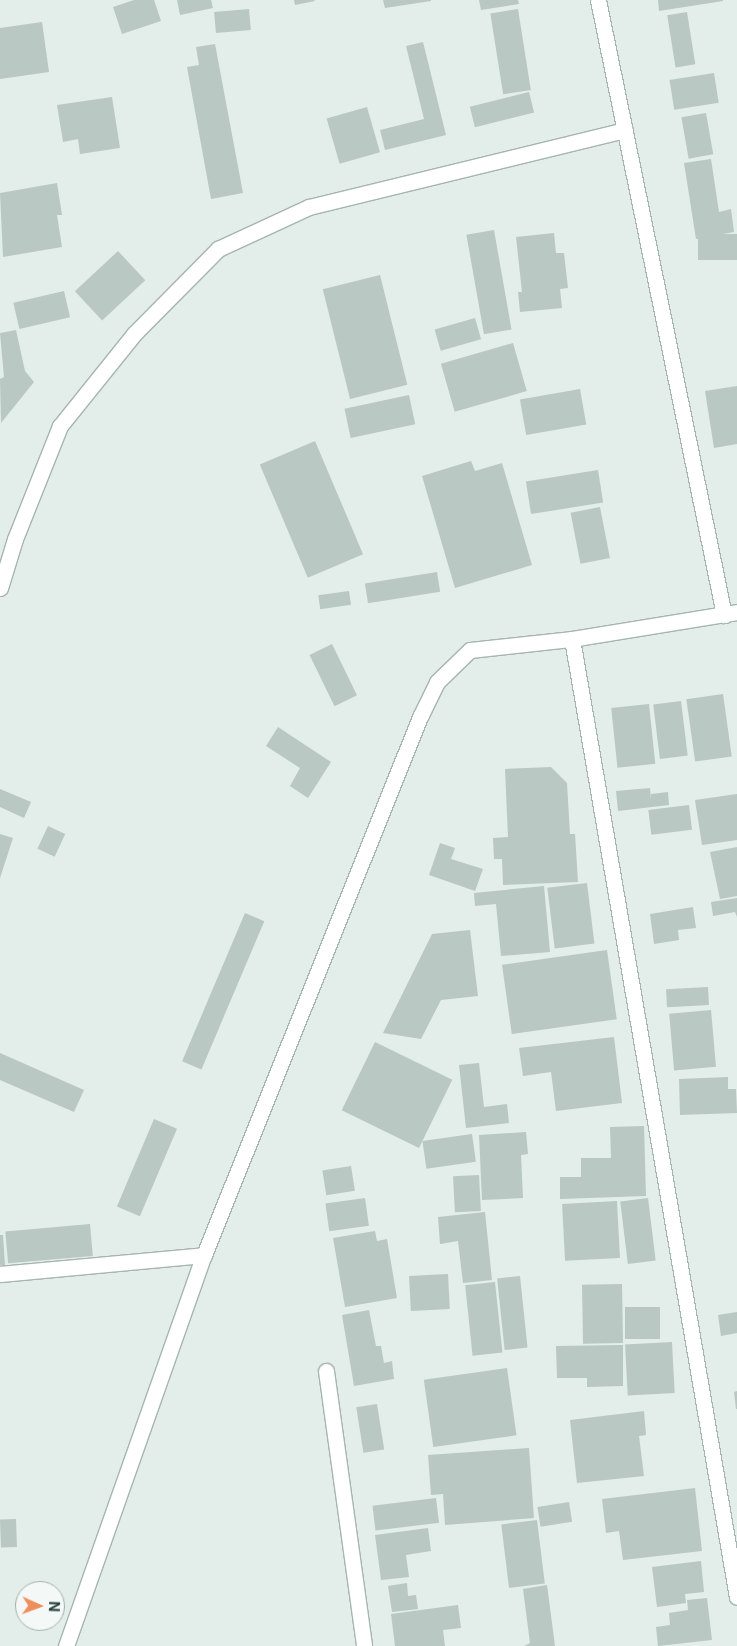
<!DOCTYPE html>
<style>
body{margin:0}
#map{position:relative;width:737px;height:1646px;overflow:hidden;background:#e3ede9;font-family:Inter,sans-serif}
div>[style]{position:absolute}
.building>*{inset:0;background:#b9c8c3;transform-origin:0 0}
.roads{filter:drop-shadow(1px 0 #a6b5b1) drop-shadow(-1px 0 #a6b5b1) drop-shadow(0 1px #a6b5b1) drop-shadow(0 -1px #a6b5b1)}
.street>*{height:15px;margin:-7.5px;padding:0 7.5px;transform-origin:7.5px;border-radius:7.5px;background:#fff}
span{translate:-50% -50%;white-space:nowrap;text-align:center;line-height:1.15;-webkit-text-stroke:4.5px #f4f9f7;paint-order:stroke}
.north{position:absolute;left:15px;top:1581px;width:50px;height:50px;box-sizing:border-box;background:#f4f9f7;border:1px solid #a0aeab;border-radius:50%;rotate:92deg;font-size:14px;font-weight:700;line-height:20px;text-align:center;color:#233e39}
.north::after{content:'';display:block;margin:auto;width:18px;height:22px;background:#ef8f5f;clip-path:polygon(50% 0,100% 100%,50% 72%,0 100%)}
</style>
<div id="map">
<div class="building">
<i style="clip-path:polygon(134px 0,154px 0,161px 21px,122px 34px,113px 7px)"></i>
<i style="clip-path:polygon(177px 0,211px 0,213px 8px,180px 15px)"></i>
<i style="clip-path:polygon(294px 0,314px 0,315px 1px,295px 5px)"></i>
<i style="clip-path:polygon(383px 0,431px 0,431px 1px,385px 8px)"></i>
<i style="clip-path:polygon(479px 0,518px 0,519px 4px,481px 10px)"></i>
<i style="clip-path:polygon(658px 0,723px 0,723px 1px,659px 11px)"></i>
<i style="left:249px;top:9px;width:21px;height:35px;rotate:85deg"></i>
<i style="left:518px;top:9px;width:82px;height:28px;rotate:81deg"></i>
<i style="left:687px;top:12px;width:53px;height:20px;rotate:81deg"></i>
<i style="clip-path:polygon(42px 22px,49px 72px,0 79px,0 28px)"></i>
<i style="clip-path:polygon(423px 42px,446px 135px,385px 150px,380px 130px,424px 119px,406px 46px)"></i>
<i style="clip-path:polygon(215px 44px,243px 193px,211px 199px,187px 67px,199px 65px,196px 47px)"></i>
<i style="left:714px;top:73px;width:30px;height:45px;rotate:81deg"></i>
<i style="left:529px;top:92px;width:21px;height:61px;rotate:76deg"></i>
<i style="clip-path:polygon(112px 97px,120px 148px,80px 154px,78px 139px,63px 142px,57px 105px)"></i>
<i style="left:367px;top:107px;width:47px;height:42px;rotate:74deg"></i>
<i style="left:706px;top:113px;width:42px;height:25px;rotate:80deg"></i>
<i style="clip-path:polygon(711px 159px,719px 212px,731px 209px,734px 232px,696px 239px,684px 163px)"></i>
<i style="clip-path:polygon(57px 183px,62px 215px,57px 215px,62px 247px,3px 257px,0 193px)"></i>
<i style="left:494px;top:230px;width:101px;height:28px;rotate:80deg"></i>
<i style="clip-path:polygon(554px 233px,556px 253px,564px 253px,568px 288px,560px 289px,562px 308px,520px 312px,518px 292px,522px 292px,516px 237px)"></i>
<i style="left:737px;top:234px;width:26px;height:39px;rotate:90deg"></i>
<i style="left:118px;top:251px;width:40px;height:59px;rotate:47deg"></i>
<i style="left:380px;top:275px;width:113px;height:59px;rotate:76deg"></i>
<i style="left:64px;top:291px;width:27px;height:52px;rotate:77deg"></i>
<i style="left:475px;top:318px;width:22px;height:42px;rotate:74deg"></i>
<i style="clip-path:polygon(16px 330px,25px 371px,34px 382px,1px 423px,0 379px,4px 377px,0 333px)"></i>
<i style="left:513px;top:343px;width:50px;height:75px;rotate:74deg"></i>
<i style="clip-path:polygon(737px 386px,737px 444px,714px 448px,705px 391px)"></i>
<i style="left:580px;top:389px;width:36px;height:61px;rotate:80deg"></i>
<i style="left:409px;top:395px;width:30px;height:66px;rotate:78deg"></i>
<i style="left:315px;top:441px;width:123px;height:60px;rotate:67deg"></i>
<i style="clip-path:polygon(471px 461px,475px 471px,502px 463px,532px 565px,455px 588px,422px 476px)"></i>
<i style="left:598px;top:470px;width:33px;height:73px;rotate:81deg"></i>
<i style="left:600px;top:507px;width:52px;height:30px;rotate:79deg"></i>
<i style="left:437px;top:572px;width:20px;height:73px;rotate:81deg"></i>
<i style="left:349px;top:591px;width:14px;height:31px;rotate:82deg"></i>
<i style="left:332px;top:644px;width:57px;height:25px;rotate:64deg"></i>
<i style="left:723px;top:694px;width:63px;height:37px;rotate:82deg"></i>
<i style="left:681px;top:701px;width:55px;height:28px;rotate:83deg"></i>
<i style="left:649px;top:704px;width:60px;height:38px;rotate:84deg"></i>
<i style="clip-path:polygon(278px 727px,331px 762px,308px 798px,290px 786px,300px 768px,266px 746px)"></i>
<i style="clip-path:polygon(551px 767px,567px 783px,570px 834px,575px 834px,578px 882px,503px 885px,502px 859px,494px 859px,493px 838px,508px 837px,505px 769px)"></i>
<i style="clip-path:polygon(650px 788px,651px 800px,651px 794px,668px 792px,669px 805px,618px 811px,616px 791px)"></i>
<i style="clip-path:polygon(0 789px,31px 802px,24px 818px,0 807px)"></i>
<i style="clip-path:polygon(737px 794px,737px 840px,702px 845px,695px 800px)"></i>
<i style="left:689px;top:805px;width:25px;height:41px;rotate:83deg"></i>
<i style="left:48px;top:826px;width:19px;height:25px;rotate:25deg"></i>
<i style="clip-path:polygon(0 834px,13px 838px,0 878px)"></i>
<i style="clip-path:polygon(440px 843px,455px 848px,451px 859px,483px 869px,475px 891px,429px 875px)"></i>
<i style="clip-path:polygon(737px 847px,737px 896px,720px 899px,710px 852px)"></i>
<i style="left:587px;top:883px;width:61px;height:40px;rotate:83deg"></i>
<i style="clip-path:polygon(544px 886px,550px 952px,501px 956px,496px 904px,475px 906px,474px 893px)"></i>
<i style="clip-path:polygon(737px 898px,737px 917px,735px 912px,713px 916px,711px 902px)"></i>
<i style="clip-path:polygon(693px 907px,696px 928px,678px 930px,679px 940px,654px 944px,650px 914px)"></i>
<i style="left:245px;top:913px;width:21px;height:161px;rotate:23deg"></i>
<i style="clip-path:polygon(470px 930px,478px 996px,441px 1000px,421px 1039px,383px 1033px,432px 934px)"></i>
<i style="left:607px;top:950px;width:70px;height:106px;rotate:82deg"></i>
<i style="left:708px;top:987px;width:18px;height:42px;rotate:87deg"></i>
<i style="left:711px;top:1010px;width:57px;height:42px;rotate:85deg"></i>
<i style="clip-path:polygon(614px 1037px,622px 1103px,556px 1111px,551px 1072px,523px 1076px,519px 1048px)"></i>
<i style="left:375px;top:1042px;width:86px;height:76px;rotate:26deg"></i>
<i style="clip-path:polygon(0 1053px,84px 1090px,74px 1112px,0 1080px)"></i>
<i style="clip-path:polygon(479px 1063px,484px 1107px,507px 1104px,509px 1123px,466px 1128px,459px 1065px)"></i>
<i style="clip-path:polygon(728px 1077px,728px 1089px,736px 1089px,737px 1113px,680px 1115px,679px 1079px)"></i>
<i style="left:154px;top:1119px;width:25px;height:95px;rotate:23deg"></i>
<i style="clip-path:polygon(644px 1126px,646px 1196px,560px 1199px,560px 1177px,581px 1177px,581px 1158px,611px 1158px,610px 1127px)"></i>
<i style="clip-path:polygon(526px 1132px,528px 1154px,521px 1155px,523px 1198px,482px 1200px,479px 1135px)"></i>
<i style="left:472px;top:1134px;width:28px;height:50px;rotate:82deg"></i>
<i style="left:351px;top:1166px;width:25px;height:29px;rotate:81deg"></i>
<i style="left:479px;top:1175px;width:36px;height:26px;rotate:87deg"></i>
<i style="left:365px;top:1198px;width:28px;height:40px;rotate:82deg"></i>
<i style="left:648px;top:1198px;width:63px;height:28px;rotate:83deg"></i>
<i style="left:617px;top:1201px;width:57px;height:55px;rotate:87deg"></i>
<i style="clip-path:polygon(485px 1212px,492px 1280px,463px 1283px,458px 1241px,440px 1244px,438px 1217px)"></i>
<i style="left:90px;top:1224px;width:32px;height:85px;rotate:85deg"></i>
<i style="clip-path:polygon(375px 1231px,377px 1241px,387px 1239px,397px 1298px,345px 1307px,333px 1238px)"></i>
<i style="clip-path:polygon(0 1235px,3px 1235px,5px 1265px,0 1265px)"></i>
<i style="left:448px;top:1274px;width:35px;height:39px;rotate:87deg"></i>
<i style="left:520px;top:1276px;width:72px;height:23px;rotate:84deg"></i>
<i style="left:495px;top:1282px;width:71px;height:30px;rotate:84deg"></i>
<i style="left:622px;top:1284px;width:59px;height:40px;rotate:89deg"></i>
<i style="left:660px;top:1307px;width:32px;height:35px;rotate:90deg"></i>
<i style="clip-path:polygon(369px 1310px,376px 1346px,381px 1346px,384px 1363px,392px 1361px,394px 1379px,354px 1386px,342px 1315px)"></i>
<i style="clip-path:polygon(737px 1312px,737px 1333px,721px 1336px,718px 1315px)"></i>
<i style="left:672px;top:1342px;width:51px;height:47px;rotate:87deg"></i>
<i style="clip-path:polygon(623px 1345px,623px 1386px,587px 1387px,587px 1378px,557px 1378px,556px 1346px)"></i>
<i style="left:507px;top:1368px;width:68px;height:84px;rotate:82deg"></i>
<i style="clip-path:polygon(737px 1391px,737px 1409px,736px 1409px,734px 1392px)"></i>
<i style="left:377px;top:1404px;width:46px;height:21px;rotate:81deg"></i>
<i style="clip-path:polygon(644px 1411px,646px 1435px,639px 1436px,644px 1476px,577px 1483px,570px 1420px)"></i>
<i style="clip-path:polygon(529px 1448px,534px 1518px,445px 1525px,443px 1494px,431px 1495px,428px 1455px)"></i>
<i style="clip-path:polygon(695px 1488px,702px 1551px,623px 1560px,619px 1531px,606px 1533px,602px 1499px)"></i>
<i style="left:436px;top:1498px;width:25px;height:64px;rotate:83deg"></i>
<i style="left:569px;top:1502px;width:20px;height:32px;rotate:81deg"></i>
<i style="left:16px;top:1519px;width:28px;height:16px;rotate:88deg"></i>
<i style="left:537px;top:1520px;width:64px;height:36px;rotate:83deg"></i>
<i style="clip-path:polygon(428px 1528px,431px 1551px,406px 1555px,409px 1577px,381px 1580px,375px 1535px)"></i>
<i style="clip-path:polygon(701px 1561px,704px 1592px,685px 1594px,686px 1603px,657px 1607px,652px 1567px)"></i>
<i style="clip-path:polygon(407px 1583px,408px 1596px,416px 1595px,418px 1609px,392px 1612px,388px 1586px)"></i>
<i style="clip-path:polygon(547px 1585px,555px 1646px,524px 1646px,530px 1643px,523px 1589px)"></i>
<i style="clip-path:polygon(707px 1598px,712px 1640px,658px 1646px,656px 1627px,670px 1625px,669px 1613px,688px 1610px,687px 1600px)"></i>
<i style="clip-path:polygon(458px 1605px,461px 1628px,443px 1630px,445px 1646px,395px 1646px,391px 1614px)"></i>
</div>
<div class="roads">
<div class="street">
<i style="left:598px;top:0;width:628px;rotate:78.42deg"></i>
<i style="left:0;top:588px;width:51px;rotate:-73deg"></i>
<i style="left:15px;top:539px;width:122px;rotate:-68.3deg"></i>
<i style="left:60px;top:426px;width:118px;rotate:-51.2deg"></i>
<i style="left:134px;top:334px;width:120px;rotate:-45.3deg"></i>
<i style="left:218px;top:249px;width:100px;rotate:-24.8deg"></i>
<i style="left:309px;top:207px;width:325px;rotate:-13.7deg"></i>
<i style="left:572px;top:639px;width:972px;rotate:80.23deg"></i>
<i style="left:0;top:1274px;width:205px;rotate:-5.3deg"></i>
<i style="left:326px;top:1371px;width:278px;rotate:82.1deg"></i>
<i style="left:66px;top:1646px;width:415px;rotate:-70.6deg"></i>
<i style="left:204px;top:1255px;width:580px;rotate:-68.13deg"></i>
<i style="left:420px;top:717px;width:39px;rotate:-64deg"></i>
<i style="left:437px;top:682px;width:46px;rotate:-44.1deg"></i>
<i style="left:470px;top:650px;width:103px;rotate:-6.2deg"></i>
<i style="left:572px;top:639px;width:167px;rotate:-9.3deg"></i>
</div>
</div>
<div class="north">N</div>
</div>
